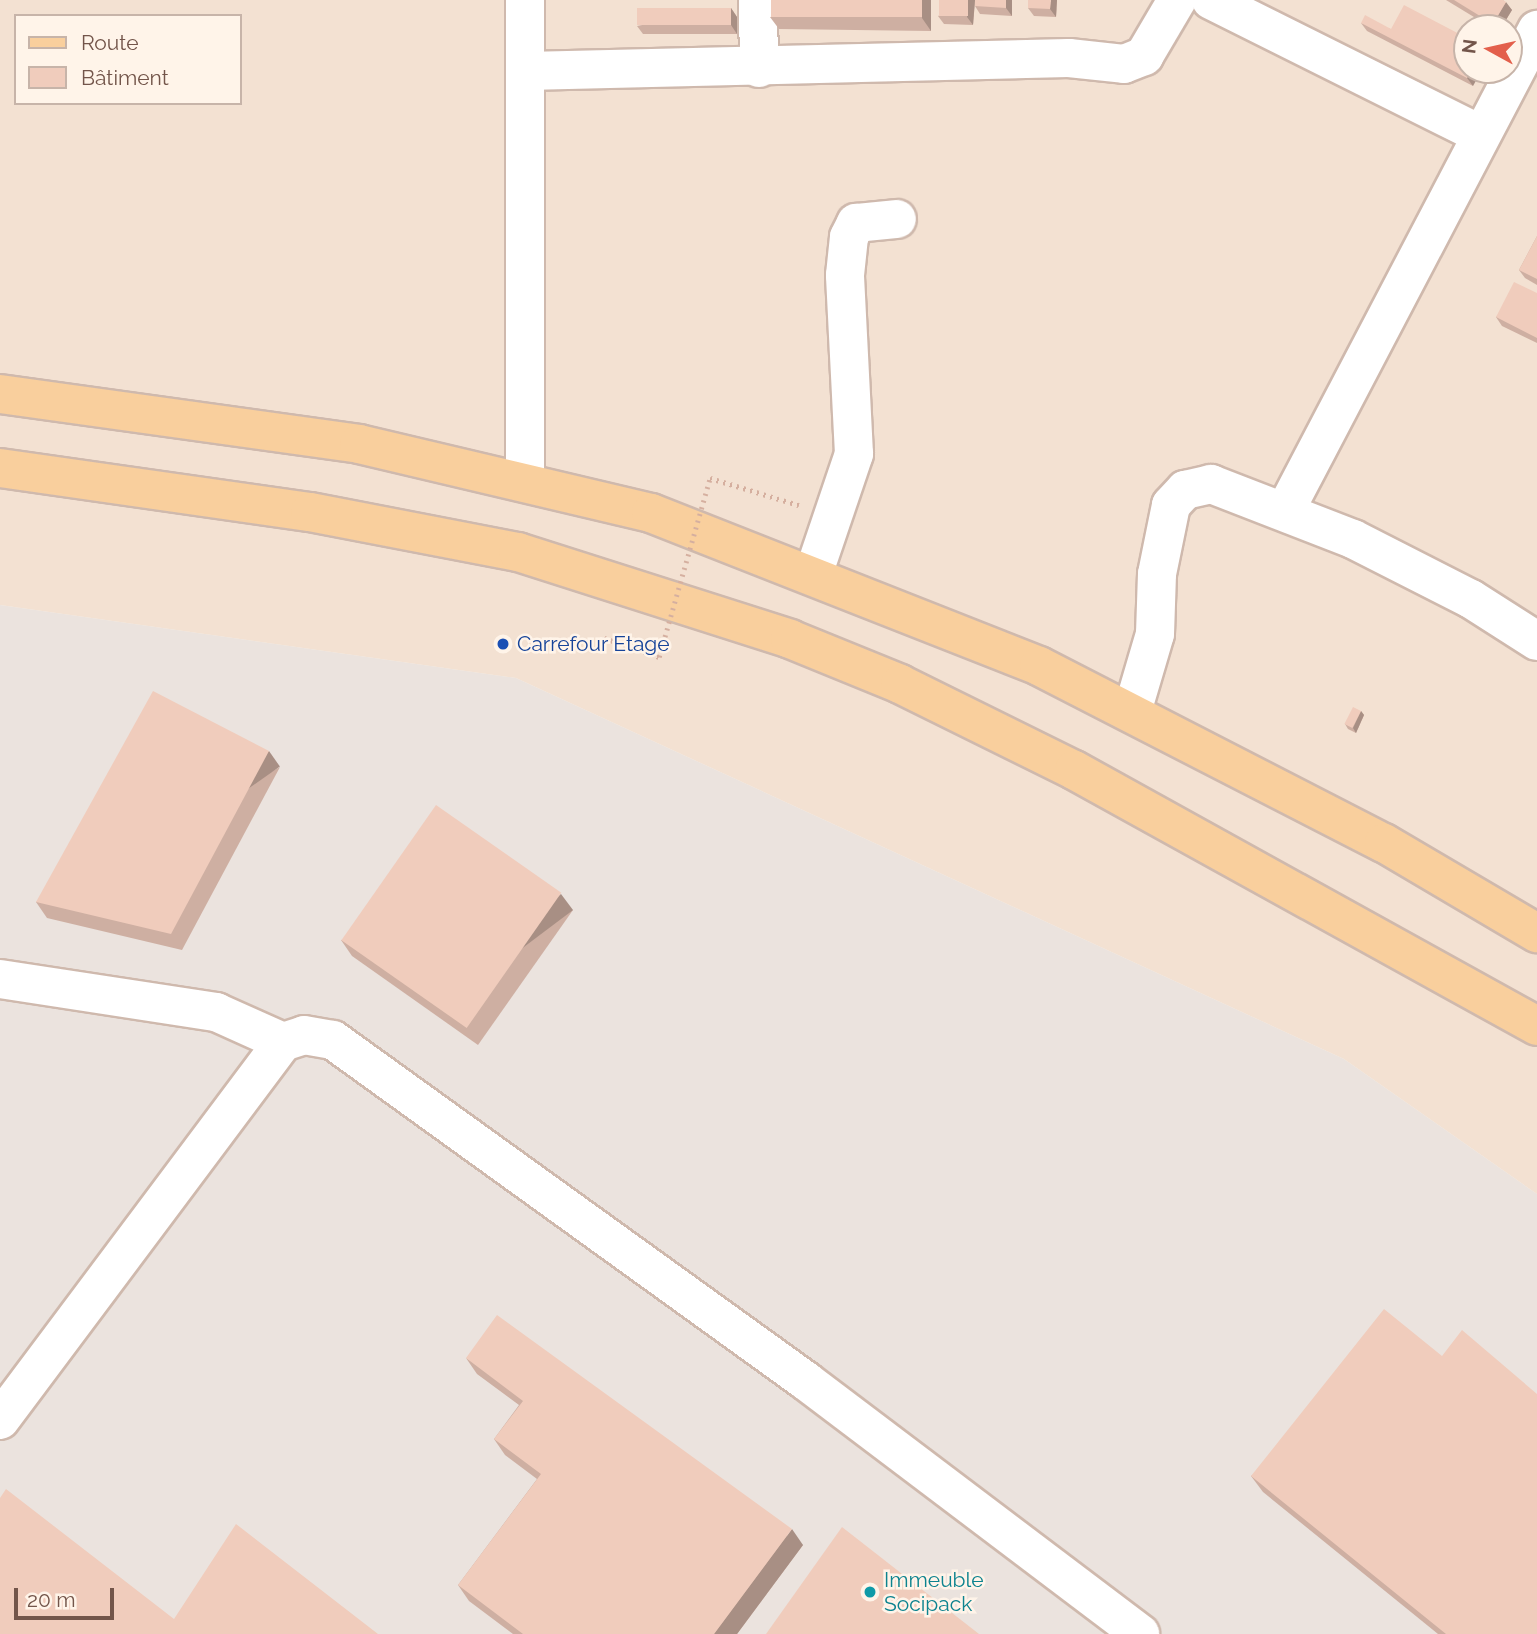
<!DOCTYPE html>
<meta charset="utf-8">
<style>
body{margin:0}
#map{position:relative;width:1537px;height:1634px;overflow:hidden;background:#fcf0e3;font-family:Raleway,sans-serif}
div>[style]{position:absolute}
.residential>*{inset:0;background:#f3e1d2}
.industrial>*{inset:0;background:#ebe3de}
.path>*{height:4.5px;margin-top:-2.25px;transform-origin:0;background:repeating-linear-gradient(90deg,#d5af9f 0 2px,transparent 0 7px)}
.roads{filter:drop-shadow(2px 0 #cfb9ad) drop-shadow(-2px 0 #cfb9ad) drop-shadow(0 2px #cfb9ad) drop-shadow(0 -2px #cfb9ad)}
.minor>*{height:38px;margin:-19px;padding:0 19px;transform-origin:19px;border-radius:19px;background:#fff}
.major>*{height:38px;margin:-19px;padding:0 19px;transform-origin:19px;border-radius:19px;background:#f9cf9d}
.path-bridge>*{height:4.5px;margin-top:-2.25px;transform-origin:0;background:repeating-linear-gradient(90deg,#d5af9f 0 2px,transparent 0 7px)}
.wall>*{inset:0;background:#ceafa2}
.shaded-wall>*{inset:0;background:#a88f84;transform-origin:0 0}
.building>*{inset:0;background:#f0ccbc;transform-origin:0 0}
.dots>*{width:19px;height:19px;translate:-50% -50%;box-sizing:border-box;border:4px solid #fff4e9;border-radius:50%}
span{translate:-50% -50%;white-space:nowrap;text-align:center;line-height:1.15;-webkit-text-stroke:5px #fff4e9;paint-order:stroke}
.transit-label{font-size:21px;color:#164399}
.left{translate:0 -50%;text-align:left}
.culture-label{font-size:21px;color:#0d838f}
.legend{position:absolute;left:14px;top:14px;width:228px;height:91px;box-sizing:border-box;background:#fff4e9;border:2px solid #c7b4a9;margin:0;padding:9px 12px;list-style:none;font-size:21px;color:#73554a}
.legend li{display:flex;align-items:center;gap:14px;height:35px}
.legend b{width:35px;border:2px solid #c7b4a9}
.north{position:absolute;left:1453px;top:14px;width:70px;height:70px;box-sizing:border-box;background:#fff4e9;border:2px solid #c7b4a9;border-radius:50%;rotate:278deg;font-size:19px;font-weight:700;line-height:28px;text-align:center;color:#73554a}
.north::after{content:'';display:block;margin:auto;width:24px;height:32px;background:#e35f4b;clip-path:polygon(50% 0,100% 100%,50% 72%,0 100%)}
.scale{position:absolute;left:14px;top:1588px;width:100px;height:32px;box-sizing:border-box;border:4px solid #73554a;border-top:0;padding-left:9px;font-size:21px;line-height:24px;white-space:nowrap;color:#73554a;-webkit-text-stroke:5px #fff4e9;paint-order:stroke}
</style>
<div id="map">
<div class="residential">
<i style="clip-path:polygon(evenodd,0 0,1537px 0,1537px 1194px,1344px 1059px,516px 678px,0 605px,0 0,16px 16px,240px 16px,240px 103px,16px 103px,16px 16px,0 0,1467px 28px,1509px 28px,1509px 70px,1467px 70px,1467px 28px)"></i>
</div>
<div class="industrial">
<i style="clip-path:polygon(0 605px,516px 678px,1344px 1059px,1537px 1194px,1537px 1634px,0 1634px)"></i>
</div>
<div class="path">
<i style="left:710px;top:478px;width:93px;rotate:16.9deg"></i>
<i style="left:604px;top:638px;width:58px;rotate:19.1deg"></i>
</div>
<div class="roads">
<div class="minor">
<i style="left:525px;top:0;width:482px;rotate:90deg"></i>
<i style="left:758px;top:0;width:68px;rotate:89.2deg"></i>
<i style="left:1211px;top:0;width:298px;rotate:26.5deg"></i>
<i style="left:526px;top:71px;width:543px;rotate:-1.37deg"></i>
<i style="left:1069px;top:58px;width:55px;rotate:6.2deg"></i>
<i style="left:1124px;top:64px;width:22px;rotate:-22deg"></i>
<i style="left:1144px;top:56px;width:65px;rotate:-59.5deg"></i>
<i style="left:1286px;top:509px;width:541px;rotate:-62.35deg"></i>
<i style="left:814px;top:572px;width:125px;rotate:-71.3deg"></i>
<i style="left:854px;top:454px;width:179px;rotate:-92.9deg"></i>
<i style="left:845px;top:275px;width:38px;rotate:-84deg"></i>
<i style="left:849px;top:237px;width:16px;rotate:-63deg"></i>
<i style="left:856px;top:223px;width:41px;rotate:-5.6deg"></i>
<i style="left:1132px;top:712px;width:81px;rotate:-73.6deg"></i>
<i style="left:1155px;top:634px;width:60px;rotate:-88.1deg"></i>
<i style="left:1157px;top:574px;width:70px;rotate:-78.5deg"></i>
<i style="left:1171px;top:505px;width:21px;rotate:-47deg"></i>
<i style="left:1185px;top:490px;width:27px;rotate:-13deg"></i>
<i style="left:1211px;top:484px;width:152px;rotate:21.2deg"></i>
<i style="left:1353px;top:539px;width:132px;rotate:27deg"></i>
<i style="left:1471px;top:599px;width:78px;rotate:32.5deg"></i>
<i style="left:0;top:979px;width:219px;rotate:8.7deg"></i>
<i style="left:216px;top:1012px;width:73px;rotate:24.1deg"></i>
<i style="left:0;top:1420px;width:472px;rotate:-53.2deg"></i>
<i style="left:283px;top:1042px;width:22px;rotate:-18deg"></i>
<i style="left:304px;top:1035px;width:29px;rotate:10deg"></i>
<i style="left:333px;top:1040px;width:583px;rotate:35.79deg"></i>
<i style="left:806px;top:1381px;width:419px;rotate:37.1deg"></i>
</div>
<div class="major">
<i style="left:0;top:394px;width:362px;rotate:7.9deg"></i>
<i style="left:359px;top:444px;width:300px;rotate:13.3deg"></i>
<i style="left:651px;top:513px;width:417px;rotate:21.5deg"></i>
<i style="left:1039px;top:666px;width:388px;rotate:27.2deg"></i>
<i style="left:1384px;top:843px;width:178px;rotate:30.5deg"></i>
<i style="left:0;top:468px;width:313px;rotate:8.1deg"></i>
<i style="left:310px;top:512px;width:212px;rotate:10.9deg"></i>
<i style="left:518px;top:552px;width:286px;rotate:17.7deg"></i>
<i style="left:790px;top:639px;width:119px;rotate:22.2deg"></i>
<i style="left:900px;top:684px;width:194px;rotate:26.3deg"></i>
<i style="left:1074px;top:770px;width:529px;rotate:28.94deg"></i>
</div>
</div>
<div class="path-bridge">
<i style="left:659px;top:657px;width:186px;rotate:-74.1deg"></i>
</div>
<div class="wall">
<i style="clip-path:polygon(931px 0,931px 31px,779px 29px,770px 17px)"></i>
<i style="clip-path:polygon(975px 0,1012px 0,1012px 16px,980px 14px,975px 6px)"></i>
<i style="clip-path:polygon(975px 0,973px 25px,944px 24px,938px 16px)"></i>
<i style="clip-path:polygon(1057px 0,1056px 17px,1034px 16px,1028px 8px)"></i>
<i style="clip-path:polygon(1446px 0,1503px 0,1512px 10px,1501px 28px,1492px 28px)"></i>
<i style="clip-path:polygon(731px 8px,737px 17px,737px 34px,643px 34px,637px 26px)"></i>
<i style="clip-path:polygon(1361px 23px,1391px 29px,1467px 38px,1473px 86px,1367px 31px)"></i>
<i style="clip-path:polygon(1537px 236px,1537px 285px,1525px 278px,1519px 270px)"></i>
<i style="clip-path:polygon(1537px 293px,1537px 343px,1502px 326px,1496px 317px)"></i>
<i style="clip-path:polygon(1361px 711px,1364px 715px,1356px 733px,1348px 729px,1345px 724px)"></i>
<i style="clip-path:polygon(280px 767px,182px 950px,47px 918px,36px 902px)"></i>
<i style="clip-path:polygon(573px 910px,478px 1045px,352px 956px,341px 940px)"></i>
<i style="clip-path:polygon(1442px 1356px,1537px 1634px,1438px 1634px,1263px 1492px,1251px 1476px)"></i>
<i style="clip-path:polygon(466px 1358px,803px 1545px,737px 1634px,513px 1634px,469px 1601px,458px 1585px,537px 1479px,505px 1455px,494px 1439px,519px 1405px,477px 1374px)"></i>
</div>
<div class="shaded-wall">
<i style="clip-path:polygon(922px 0,931px 0,931px 31px,922px 18px)"></i>
<i style="clip-path:polygon(968px 0,975px 0,973px 25px,967px 17px)"></i>
<i style="clip-path:polygon(1006px 0,1012px 0,1012px 16px,1006px 8px)"></i>
<i style="clip-path:polygon(1051px 0,1057px 0,1056px 17px,1050px 9px)"></i>
<i style="clip-path:polygon(1506px 2px,1512px 10px,1501px 28px,1496px 28px,1493px 24px)"></i>
<i style="clip-path:polygon(731px 8px,737px 17px,737px 34px,731px 25px)"></i>
<i style="clip-path:polygon(1472px 70px,1482px 70px,1473px 86px,1467px 78px)"></i>
<i style="clip-path:polygon(1361px 711px,1364px 715px,1356px 733px,1353px 728px)"></i>
<i style="left:269px;top:751px;width:19px;height:208px;rotate:55deg"></i>
<i style="left:561px;top:894px;width:20px;height:165px;rotate:53deg"></i>
<i style="clip-path:polygon(792px 1529px,803px 1545px,737px 1634px,714px 1634px)"></i>
</div>
<div class="building">
<i style="left:771px;top:0;width:151px;height:17px"></i>
<i style="left:939px;top:0;width:29px;height:16px"></i>
<i style="clip-path:polygon(975px 0,1006px 0,1006px 8px,975px 6px)"></i>
<i style="clip-path:polygon(1028px 0,1051px 0,1050px 9px,1028px 8px)"></i>
<i style="clip-path:polygon(1454px 0,1503px 0,1506px 2px,1493px 24px)"></i>
<i style="clip-path:polygon(1404px 5px,1467px 38px,1467px 70px,1472px 70px,1467px 78px,1361px 23px,1365px 15px,1391px 29px)"></i>
<i style="left:731px;top:8px;width:17px;height:94px;rotate:90deg"></i>
<i style="clip-path:polygon(1537px 236px,1537px 279px,1519px 270px)"></i>
<i style="clip-path:polygon(1514px 282px,1537px 293px,1537px 338px,1496px 317px)"></i>
<i style="clip-path:polygon(153px 691px,269px 751px,171px 934px,36px 902px)"></i>
<i style="left:1353px;top:707px;width:9px;height:19px;rotate:27deg"></i>
<i style="left:436px;top:805px;width:153px;height:165px;rotate:35deg"></i>
<i style="clip-path:polygon(1384px 1309px,1442px 1356px,1462px 1330px,1537px 1394px,1537px 1634px,1446px 1634px,1251px 1476px)"></i>
<i style="clip-path:polygon(497px 1315px,792px 1529px,714px 1634px,523px 1634px,458px 1585px,541px 1474px,494px 1439px,523px 1401px,466px 1358px)"></i>
<i style="clip-path:polygon(6px 1489px,174px 1619px,236px 1524px,378px 1634px,0 1634px,0 1498px)"></i>
<i style="clip-path:polygon(842px 1527px,979px 1634px,766px 1634px)"></i>
</div>
<div class="dots">
<i style="left:503px;top:644px;background:#1a4fb4"></i>
<i style="left:870px;top:1592px;background:#0f9aa8"></i>
</div>
<div class="transit-label">
<span class="left" style="left:517px;top:644px">Carrefour Etage</span>
</div>
<div class="culture-label">
<span class="left" style="left:884px;top:1592px">Immeuble<br>Socipack</span>
</div>
<ul class="legend">
<li><b style="height:9px;background:#f9cf9d"></b>Route</li>
<li><b style="height:19px;background:#f0ccbc"></b>Bâtiment</li>
</ul>
<div class="north">N</div>
<div class="scale">20 m</div>
</div>
